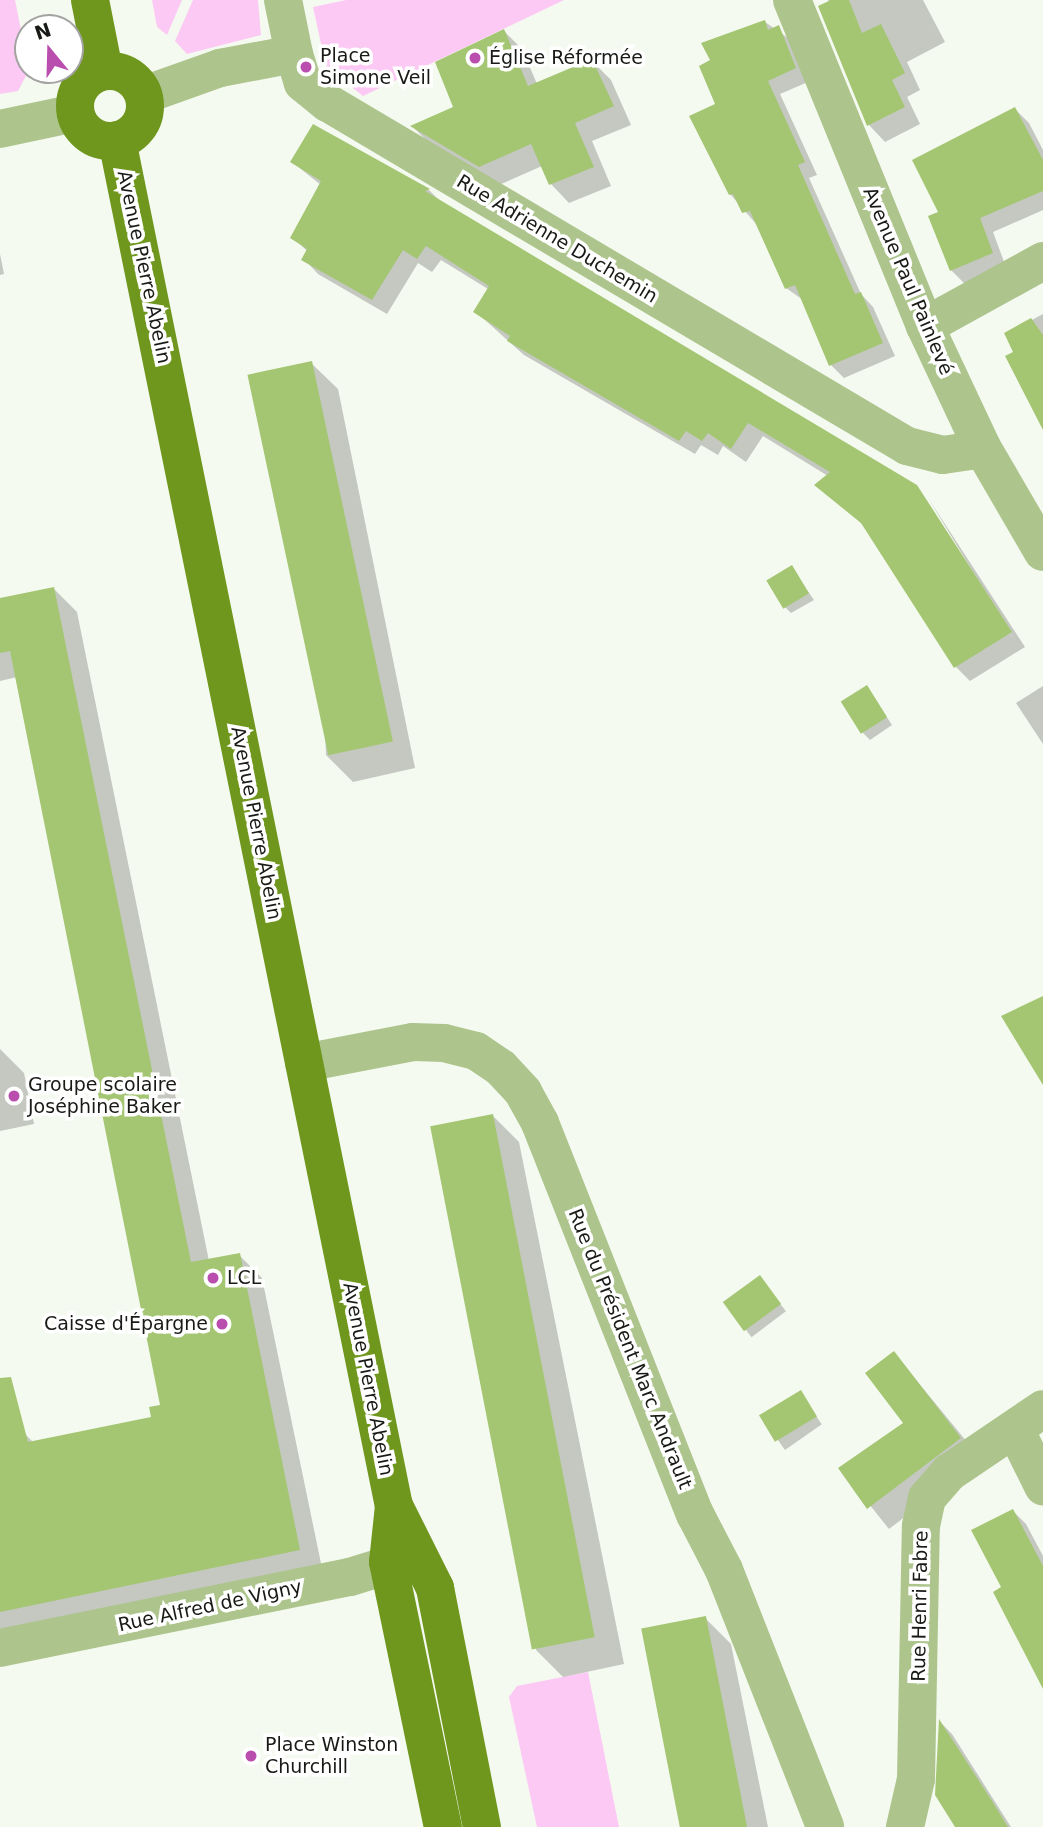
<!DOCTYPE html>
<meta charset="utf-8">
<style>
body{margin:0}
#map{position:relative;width:1043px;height:1827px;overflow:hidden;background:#f5faf0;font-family:"DejaVu Sans",sans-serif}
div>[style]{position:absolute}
.green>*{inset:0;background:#fcc9f4}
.shadow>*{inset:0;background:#0003;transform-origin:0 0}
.building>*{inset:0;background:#a4c672;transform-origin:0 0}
.minor>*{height:38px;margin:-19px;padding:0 19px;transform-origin:19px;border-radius:19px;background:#adc58d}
.major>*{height:38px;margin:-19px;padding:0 19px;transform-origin:19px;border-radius:19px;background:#6f971d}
.major>.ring{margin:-19px;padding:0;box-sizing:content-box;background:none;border:38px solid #6f971d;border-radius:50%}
.dots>*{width:19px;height:19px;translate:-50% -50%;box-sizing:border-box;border:4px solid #fff;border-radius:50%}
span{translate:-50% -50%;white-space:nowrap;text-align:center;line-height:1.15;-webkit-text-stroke:7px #fff;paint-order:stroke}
.poi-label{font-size:19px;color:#181a16}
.left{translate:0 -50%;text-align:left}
.right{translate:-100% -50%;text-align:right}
.street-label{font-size:19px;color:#181a16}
.north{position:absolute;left:14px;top:14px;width:70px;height:70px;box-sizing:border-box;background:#fff;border:2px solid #a3a3a2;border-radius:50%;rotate:341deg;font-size:19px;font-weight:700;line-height:28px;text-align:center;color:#181a16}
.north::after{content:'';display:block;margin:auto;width:24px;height:32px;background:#ba4eae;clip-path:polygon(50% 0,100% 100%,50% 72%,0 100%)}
</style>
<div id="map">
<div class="green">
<i style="clip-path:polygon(0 0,15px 0,29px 70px,18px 91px,0 94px)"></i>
<i style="clip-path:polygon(152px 0,182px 0,167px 35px,157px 27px)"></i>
<i style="clip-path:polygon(193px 0,258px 0,261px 35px,187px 54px,175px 41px)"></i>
<i style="clip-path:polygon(346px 0,564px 0,363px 96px,326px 67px,313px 7px)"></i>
<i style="clip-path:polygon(588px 1672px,619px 1827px,537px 1827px,509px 1697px,517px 1686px)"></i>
</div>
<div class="shadow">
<i style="clip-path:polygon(828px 0,923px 0,945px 42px,907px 62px,920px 90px,907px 97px,920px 124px,885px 142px,869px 125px)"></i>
<i style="clip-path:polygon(765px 22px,791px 40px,808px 82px,780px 94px,817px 175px,809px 178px,861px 294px,873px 307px,895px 356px,844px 378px,831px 365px,803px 300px,786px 288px,757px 225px,730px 194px,718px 104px)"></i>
<i style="clip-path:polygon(504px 31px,522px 49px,537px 84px,592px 61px,611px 80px,631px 125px,592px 141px,611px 186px,569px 203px,551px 184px,542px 166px,499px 185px,431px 145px,413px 127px,456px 108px)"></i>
<i style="clip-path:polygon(1015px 109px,1029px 123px,1043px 150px,1043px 210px,993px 232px,1006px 267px,965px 284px,951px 270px,941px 213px)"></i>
<i style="clip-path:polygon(314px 127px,429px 190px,443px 204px,916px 487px,1015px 641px,928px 498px,1025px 647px,970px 681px,955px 666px,867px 528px,817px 485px,828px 476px,763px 436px,746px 462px,723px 446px,718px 455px,701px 445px,695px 454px,524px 355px,475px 311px,488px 289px,441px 260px,432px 272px,418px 263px,387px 314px,318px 274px,304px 259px,308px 252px,293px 237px,321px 185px,292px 162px)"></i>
<i style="clip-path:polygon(0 254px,4px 274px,0 275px)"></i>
<i style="clip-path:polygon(1043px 314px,1043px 426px,1006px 334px)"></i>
<i style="clip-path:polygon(311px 363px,338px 389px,415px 768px,353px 782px,326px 755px)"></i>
<i style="clip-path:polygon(791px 567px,814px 600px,791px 613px,785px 607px)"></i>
<i style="clip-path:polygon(54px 589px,77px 612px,209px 1261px,239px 1255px,262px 1278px,323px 1573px,0 1640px,0 1439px,25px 1434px,34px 1443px,153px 1419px,162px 1406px,17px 677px,0 681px,0 600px)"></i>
<i style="clip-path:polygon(1043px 686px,1043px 744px,1016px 703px)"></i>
<i style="clip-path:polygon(867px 687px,892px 725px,870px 740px,863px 733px)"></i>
<i style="clip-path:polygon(1043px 997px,1043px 1083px,1004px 1016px)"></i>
<i style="clip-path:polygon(0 1049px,24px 1073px,34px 1124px,0 1131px)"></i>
<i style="clip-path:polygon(493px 1116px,519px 1142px,624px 1664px,563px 1677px,536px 1650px)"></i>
<i style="left:760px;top:1277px;width:43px;height:43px;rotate:53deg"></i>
<i style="clip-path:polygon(894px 1353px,981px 1459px,889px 1529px,841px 1469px,906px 1424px)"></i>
<i style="left:800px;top:1393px;width:38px;height:45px;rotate:55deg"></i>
<i style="clip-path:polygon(1013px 1511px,1026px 1524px,1043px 1556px,1043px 1685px,1004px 1588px)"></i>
<i style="clip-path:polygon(705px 1618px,731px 1644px,768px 1827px,684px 1827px)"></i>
<i style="clip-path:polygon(941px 1723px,952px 1734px,1011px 1827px,957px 1827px)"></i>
</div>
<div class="building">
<i style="clip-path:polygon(831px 0,849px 0,862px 33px,881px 24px,905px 73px,892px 80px,905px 107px,867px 126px,818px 6px)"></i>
<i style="clip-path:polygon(765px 20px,768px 30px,779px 25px,796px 68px,768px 81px,805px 162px,798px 165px,855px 294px,861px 292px,883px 343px,829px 366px,795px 285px,785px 289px,750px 211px,742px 213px,733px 194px,729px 195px,689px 116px,715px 104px,699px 66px,710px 60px,701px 43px)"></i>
<i style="clip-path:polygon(504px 29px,528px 86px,592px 59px,614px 106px,575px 123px,594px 167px,549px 185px,531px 144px,479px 167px,410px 126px,453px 107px,435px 62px)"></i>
<i style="clip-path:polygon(1015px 107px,1043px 160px,1043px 191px,980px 218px,993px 253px,950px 271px,928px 216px,938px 212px,912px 160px)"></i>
<i style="clip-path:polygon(313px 124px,430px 189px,425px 191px,917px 485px,1012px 632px,954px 668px,861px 523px,814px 485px,830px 472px,748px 423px,731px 449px,708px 433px,702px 441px,686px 431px,679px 441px,507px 341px,510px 336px,473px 312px,489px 286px,426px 246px,417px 259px,403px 250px,372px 300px,301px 260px,307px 249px,290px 238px,321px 181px,290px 162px)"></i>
<i style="clip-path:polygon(1031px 318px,1043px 335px,1043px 430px,1005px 356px,1013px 352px,1004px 333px)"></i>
<i style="left:312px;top:361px;width:389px;height:66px;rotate:78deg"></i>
<i style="left:792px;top:565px;width:33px;height:30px;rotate:59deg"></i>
<i style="clip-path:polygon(54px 587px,191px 1262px,240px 1253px,300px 1550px,0 1612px,0 1378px,11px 1377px,28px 1442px,151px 1417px,149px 1407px,160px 1405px,10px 651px,0 653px,0 598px)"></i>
<i style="left:867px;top:685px;width:38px;height:31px;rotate:58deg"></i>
<i style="clip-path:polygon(1043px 996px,1043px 1085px,1001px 1016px)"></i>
<i style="left:493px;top:1114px;width:533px;height:64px;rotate:79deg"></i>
<i style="left:760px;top:1275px;width:36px;height:46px;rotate:54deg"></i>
<i style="clip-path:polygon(894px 1351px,961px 1438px,867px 1509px,838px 1468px,903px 1423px,865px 1373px)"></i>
<i style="left:801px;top:1390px;width:31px;height:49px;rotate:59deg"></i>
<i style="clip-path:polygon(1013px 1509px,1043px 1566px,1043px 1689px,993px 1592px,1001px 1587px,971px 1530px)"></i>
<i style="left:706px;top:1616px;width:215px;height:66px;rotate:79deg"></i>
<i style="clip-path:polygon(939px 1719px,992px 1801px,1008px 1827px,955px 1827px,935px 1795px)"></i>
</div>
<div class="minor">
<i style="left:283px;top:0;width:55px;rotate:78.5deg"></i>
<i style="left:792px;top:0;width:352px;rotate:67.8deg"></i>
<i style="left:925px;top:326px;width:136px;rotate:64.8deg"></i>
<i style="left:983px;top:449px;width:119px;rotate:59.8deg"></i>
<i style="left:144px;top:95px;width:81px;rotate:-19.6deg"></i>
<i style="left:220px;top:68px;width:75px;rotate:-10.7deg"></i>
<i style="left:294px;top:54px;width:30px;rotate:73deg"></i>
<i style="left:303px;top:83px;width:32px;rotate:39deg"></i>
<i style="left:328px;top:103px;width:673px;rotate:30.64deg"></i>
<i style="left:907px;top:446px;width:37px;rotate:14deg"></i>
<i style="left:943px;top:455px;width:40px;rotate:-8.5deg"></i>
<i style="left:0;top:129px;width:77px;rotate:-12deg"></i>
<i style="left:925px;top:326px;width:135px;rotate:-28.8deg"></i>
<i style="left:304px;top:1063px;width:111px;rotate:-10.9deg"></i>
<i style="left:413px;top:1042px;width:31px;rotate:2deg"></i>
<i style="left:444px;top:1043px;width:33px;rotate:14deg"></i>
<i style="left:476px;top:1051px;width:30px;rotate:34deg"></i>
<i style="left:501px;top:1068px;width:33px;rotate:47deg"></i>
<i style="left:523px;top:1092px;width:35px;rotate:61deg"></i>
<i style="left:540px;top:1123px;width:421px;rotate:68.4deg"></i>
<i style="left:695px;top:1514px;width:63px;rotate:62.6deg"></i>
<i style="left:724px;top:1570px;width:276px;rotate:68.5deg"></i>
<i style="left:1015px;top:1429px;width:64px;rotate:63.8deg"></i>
<i style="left:0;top:1648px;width:357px;rotate:-11.5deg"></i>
<i style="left:350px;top:1577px;width:71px;rotate:-17.2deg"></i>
<i style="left:905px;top:1827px;width:49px;rotate:-77.1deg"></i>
<i style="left:916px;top:1779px;width:253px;rotate:-88.9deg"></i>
<i style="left:921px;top:1526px;width:29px;rotate:-78deg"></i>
<i style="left:927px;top:1498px;width:35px;rotate:-49deg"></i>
<i style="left:950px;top:1472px;width:112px;rotate:-34.1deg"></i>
</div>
<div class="major">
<i style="left:90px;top:0;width:72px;rotate:78.8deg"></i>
<i class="ring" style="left:75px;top:71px;width:32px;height:32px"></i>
<i style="left:117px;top:140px;width:1394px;rotate:78.54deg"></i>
<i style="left:394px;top:1506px;width:92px;rotate:63.4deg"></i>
<i style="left:435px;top:1588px;width:244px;rotate:78.9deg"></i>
<i style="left:394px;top:1506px;width:56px;rotate:96.1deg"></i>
<i style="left:388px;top:1562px;width:271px;rotate:78.3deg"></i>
</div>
<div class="dots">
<i style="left:475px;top:58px;background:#ba4eae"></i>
<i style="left:306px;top:67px;background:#ba4eae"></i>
<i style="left:14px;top:1096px;background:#ba4eae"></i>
<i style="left:213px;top:1278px;background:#ba4eae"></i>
<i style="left:222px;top:1324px;background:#ba4eae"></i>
<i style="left:251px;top:1756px;background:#ba4eae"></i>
</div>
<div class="poi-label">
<span class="left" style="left:320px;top:67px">Place<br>Simone Veil</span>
<span class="left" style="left:489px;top:58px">Église Réformée</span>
<span class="left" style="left:28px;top:1096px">Groupe scolaire<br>Joséphine Baker</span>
<span class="left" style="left:227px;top:1278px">LCL</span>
<span class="right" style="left:208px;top:1324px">Caisse d'Épargne</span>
<span class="left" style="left:265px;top:1756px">Place Winston<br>Churchill</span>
</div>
<div class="street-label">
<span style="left:557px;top:239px;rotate:31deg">Rue Adrienne Duchemin</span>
<span style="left:144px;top:267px;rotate:78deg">Avenue Pierre Abelin</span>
<span style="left:908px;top:281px;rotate:67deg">Avenue Paul Painlevé</span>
<span style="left:256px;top:823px;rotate:79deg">Avenue Pierre Abelin</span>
<span style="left:630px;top:1349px;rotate:68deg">Rue du Président Marc Andrault</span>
<span style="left:368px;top:1379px;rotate:79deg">Avenue Pierre Abelin</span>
<span style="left:210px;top:1606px;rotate:-12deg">Rue Alfred de Vigny</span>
<span style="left:920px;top:1606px;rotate:-89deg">Rue Henri Fabre</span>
</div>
<div class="north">N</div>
</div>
